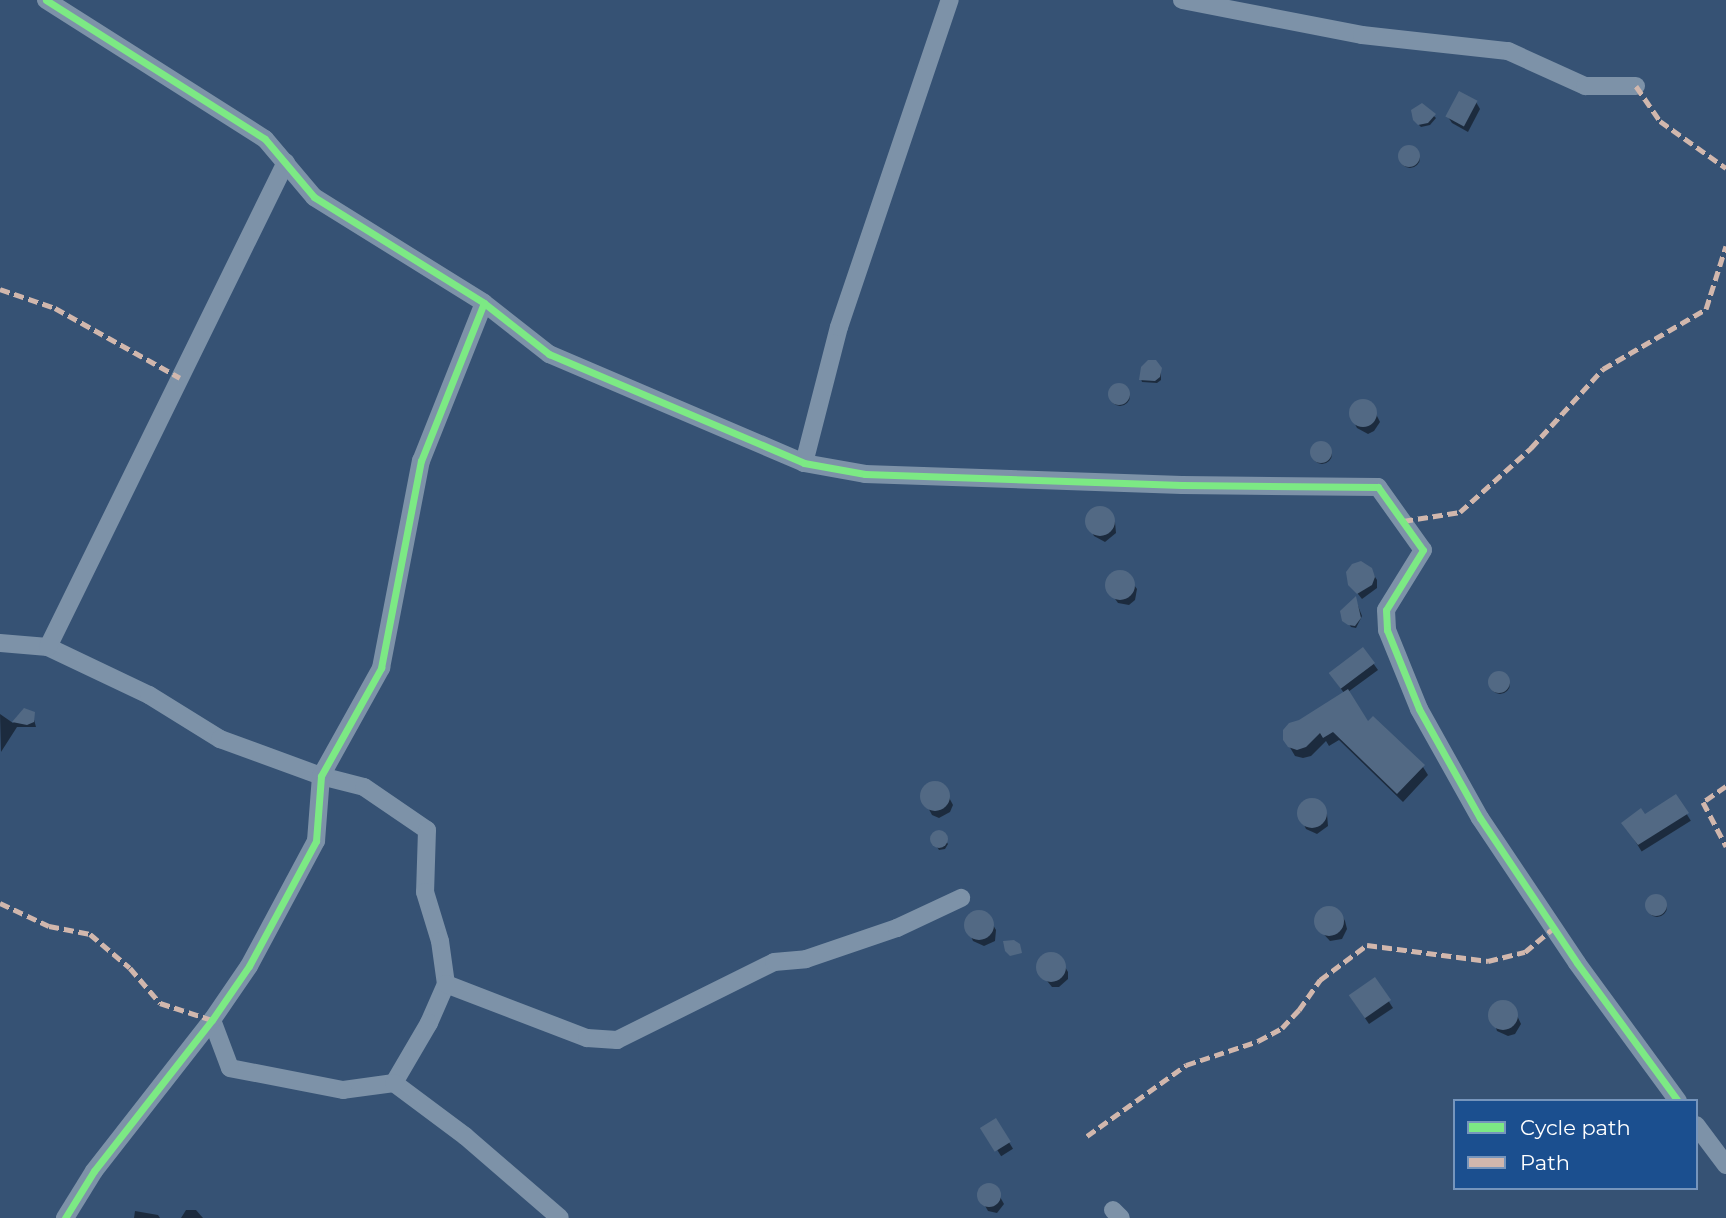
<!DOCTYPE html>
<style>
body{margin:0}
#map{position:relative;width:1726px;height:1218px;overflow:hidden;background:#365274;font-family:Montserrat,sans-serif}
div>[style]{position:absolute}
.shadow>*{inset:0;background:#0007;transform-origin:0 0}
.round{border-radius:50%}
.building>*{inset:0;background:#526984;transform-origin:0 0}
.street>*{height:18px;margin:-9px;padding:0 9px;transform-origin:9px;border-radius:9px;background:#7d92a8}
.quiet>*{height:5px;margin-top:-2.5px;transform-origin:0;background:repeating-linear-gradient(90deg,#d1b7ad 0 10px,transparent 0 15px)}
.cycleway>*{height:7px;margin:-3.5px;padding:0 3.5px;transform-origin:3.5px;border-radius:3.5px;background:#7ce984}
span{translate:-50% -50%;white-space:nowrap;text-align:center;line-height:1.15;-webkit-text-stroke:5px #1b4f8f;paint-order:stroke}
.legend{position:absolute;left:1453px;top:1099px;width:245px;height:91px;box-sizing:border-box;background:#1b4f8f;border:2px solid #7695bc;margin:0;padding:9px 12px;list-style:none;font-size:21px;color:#fff}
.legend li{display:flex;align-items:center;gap:14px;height:35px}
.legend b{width:35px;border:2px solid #7695bc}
</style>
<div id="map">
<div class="shadow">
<i style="clip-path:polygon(1476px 102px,1480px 109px,1468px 132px,1452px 123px,1448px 117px)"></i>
<i style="clip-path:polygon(1422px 105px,1436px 118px,1430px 125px,1421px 127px,1417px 123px)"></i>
<i class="round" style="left:1400px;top:148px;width:20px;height:20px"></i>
<i style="clip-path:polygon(1161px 369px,1161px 380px,1157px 383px,1142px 382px,1141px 379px)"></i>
<i class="round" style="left:1110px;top:386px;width:20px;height:20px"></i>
<i style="clip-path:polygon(1363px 401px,1371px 404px,1380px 422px,1374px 431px,1368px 434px,1357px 428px,1350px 414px,1352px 406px)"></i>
<i class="round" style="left:1312px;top:444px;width:20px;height:20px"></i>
<i style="clip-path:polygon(1100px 508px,1111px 514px,1115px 522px,1116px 533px,1105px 542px,1094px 536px,1087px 522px,1092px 510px)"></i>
<i style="clip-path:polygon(1368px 566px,1377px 580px,1377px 588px,1362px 599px,1350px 584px)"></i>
<i style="clip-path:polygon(1117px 572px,1125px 573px,1137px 589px,1135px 600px,1129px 605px,1118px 603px,1108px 589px,1108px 581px)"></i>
<i style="clip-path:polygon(1355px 598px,1362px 616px,1356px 628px,1351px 627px,1342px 614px)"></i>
<i style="clip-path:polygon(1363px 649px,1378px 670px,1348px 692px,1368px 724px,1423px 767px,1428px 775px,1403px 802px,1339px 740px,1329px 746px,1326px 741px,1311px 756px,1303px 758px,1295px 756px,1285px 739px,1300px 722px,1344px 693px,1334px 679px)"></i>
<i class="round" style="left:1490px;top:674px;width:20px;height:20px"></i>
<i style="clip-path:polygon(25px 710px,32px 712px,36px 727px,17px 727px,1px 752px,0 714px,13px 723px)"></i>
<i style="clip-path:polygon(936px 783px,943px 786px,953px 805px,950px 812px,939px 818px,932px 815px,922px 796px,925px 789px)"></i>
<i style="left:1676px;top:797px;width:28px;height:58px;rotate:58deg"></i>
<i style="clip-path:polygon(1313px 801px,1323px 807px,1327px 814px,1328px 826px,1317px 834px,1306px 829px,1299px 814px,1305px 803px)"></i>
<i style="clip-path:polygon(938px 831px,948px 844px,945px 849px,939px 850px,932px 839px)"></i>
<i class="round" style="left:1647px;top:897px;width:20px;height:20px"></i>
<i style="clip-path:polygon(1330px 908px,1341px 914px,1345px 921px,1347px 929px,1342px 939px,1330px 941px,1319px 929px,1317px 921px,1322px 910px)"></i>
<i style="clip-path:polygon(980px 912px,987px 915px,996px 930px,995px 941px,984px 946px,973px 941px,966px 925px,968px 917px)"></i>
<i style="clip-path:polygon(1048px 955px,1059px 957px,1068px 972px,1068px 979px,1059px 987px,1052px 987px,1039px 971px,1037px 962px)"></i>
<i style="clip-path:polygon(1375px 980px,1393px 1008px,1369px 1024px,1354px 1002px)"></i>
<i style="clip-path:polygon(1504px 1003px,1514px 1009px,1521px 1024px,1515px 1034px,1508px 1036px,1497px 1031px,1491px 1012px,1496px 1005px)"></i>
<i style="left:995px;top:1120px;width:34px;height:14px;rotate:58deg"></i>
<i style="clip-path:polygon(986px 1186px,995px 1188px,1004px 1204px,997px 1213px,988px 1211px,979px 1195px)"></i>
<i style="clip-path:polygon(186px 1210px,196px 1210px,203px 1218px,181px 1218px)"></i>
<i style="clip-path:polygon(135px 1211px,158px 1215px,160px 1218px,134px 1218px)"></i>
</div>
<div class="building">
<i style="left:1459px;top:91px;width:21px;height:29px;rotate:28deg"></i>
<i style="clip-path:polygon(1422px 103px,1436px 114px,1428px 123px,1418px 125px,1413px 120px,1411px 110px)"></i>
<i class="round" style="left:1398px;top:145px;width:22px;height:22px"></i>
<i style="clip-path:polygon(1148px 360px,1156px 360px,1162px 368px,1160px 377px,1155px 381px,1139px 380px,1141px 367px)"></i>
<i class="round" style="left:1108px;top:383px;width:22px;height:22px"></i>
<i class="round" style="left:1349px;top:399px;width:28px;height:28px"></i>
<i class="round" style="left:1310px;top:441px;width:22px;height:22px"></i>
<i class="round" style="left:1085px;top:506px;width:30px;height:30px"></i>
<i style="clip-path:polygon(1361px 561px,1372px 568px,1375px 577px,1372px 585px,1357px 594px,1348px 585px,1346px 572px,1352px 564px)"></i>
<i class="round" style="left:1105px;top:570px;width:30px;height:30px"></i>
<i style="clip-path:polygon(1356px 596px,1361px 618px,1355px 626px,1348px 625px,1342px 621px,1340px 611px)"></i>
<i style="left:1363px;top:647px;width:20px;height:43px;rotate:53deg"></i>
<i class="round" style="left:1488px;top:671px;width:22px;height:22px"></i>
<i style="clip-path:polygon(1348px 689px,1368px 721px,1373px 716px,1425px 765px,1397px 794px,1333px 732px,1323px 738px,1320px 733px,1306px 747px,1297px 750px,1288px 747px,1283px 740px,1283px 730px,1289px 723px,1299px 720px)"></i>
<i style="clip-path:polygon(24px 708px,35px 712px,34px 722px,27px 725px,12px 722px)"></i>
<i class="round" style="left:920px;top:781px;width:30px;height:30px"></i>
<i style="clip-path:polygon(1676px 794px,1689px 813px,1638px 845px,1621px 823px,1641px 808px,1645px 814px)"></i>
<i class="round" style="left:1297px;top:798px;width:30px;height:30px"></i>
<i class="round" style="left:930px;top:830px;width:18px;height:18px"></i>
<i class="round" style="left:1645px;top:894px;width:22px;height:22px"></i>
<i class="round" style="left:1314px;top:906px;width:30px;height:30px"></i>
<i class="round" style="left:964px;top:910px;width:30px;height:30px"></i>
<i style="clip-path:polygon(1014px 940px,1020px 944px,1022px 953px,1010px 956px,1005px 951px,1003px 941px)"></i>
<i class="round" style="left:1036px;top:952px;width:30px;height:30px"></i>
<i style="left:1375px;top:977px;width:28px;height:32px;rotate:55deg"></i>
<i class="round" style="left:1488px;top:1000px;width:30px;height:30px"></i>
<i style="left:996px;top:1118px;width:28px;height:19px;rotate:58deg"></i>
<i class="round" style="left:977px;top:1183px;width:24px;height:24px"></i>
</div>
<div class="street">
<i style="left:46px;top:0;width:259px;rotate:32.4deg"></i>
<i style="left:265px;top:139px;width:76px;rotate:49.8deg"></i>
<i style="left:314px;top:197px;width:200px;rotate:31.9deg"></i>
<i style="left:484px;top:303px;width:83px;rotate:38.1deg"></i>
<i style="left:549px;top:354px;width:277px;rotate:23.1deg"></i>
<i style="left:804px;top:463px;width:62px;rotate:10.2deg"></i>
<i style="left:865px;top:474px;width:317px;rotate:2deg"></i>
<i style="left:1182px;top:485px;width:196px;rotate:0.6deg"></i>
<i style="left:1378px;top:487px;width:77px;rotate:54.5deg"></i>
<i style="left:1423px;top:550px;width:70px;rotate:121.7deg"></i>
<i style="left:1386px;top:610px;width:20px;rotate:87deg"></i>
<i style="left:1387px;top:630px;width:85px;rotate:67.9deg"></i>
<i style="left:1419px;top:709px;width:125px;rotate:60.8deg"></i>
<i style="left:1480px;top:818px;width:174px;rotate:56.2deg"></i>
<i style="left:1577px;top:963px;width:171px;rotate:53.8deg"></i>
<i style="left:1182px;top:0;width:183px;rotate:11deg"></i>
<i style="left:1362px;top:35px;width:147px;rotate:6.3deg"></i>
<i style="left:1508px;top:51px;width:85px;rotate:24.4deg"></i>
<i style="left:1585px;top:86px;width:51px"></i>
<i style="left:804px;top:463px;width:140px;rotate:-75.6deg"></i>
<i style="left:839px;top:327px;width:345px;rotate:-71.3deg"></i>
<i style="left:0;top:643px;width:48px;rotate:4.8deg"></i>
<i style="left:48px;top:647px;width:112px;rotate:25.4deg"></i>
<i style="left:149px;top:695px;width:84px;rotate:31.8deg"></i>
<i style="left:220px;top:739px;width:108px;rotate:20.1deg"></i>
<i style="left:321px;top:776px;width:44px;rotate:14.3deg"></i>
<i style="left:364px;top:787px;width:76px;rotate:34.3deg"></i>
<i style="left:427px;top:830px;width:62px;rotate:91.8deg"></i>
<i style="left:425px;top:892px;width:51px;rotate:73deg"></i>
<i style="left:440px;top:941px;width:43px;rotate:82.1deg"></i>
<i style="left:446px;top:984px;width:43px;rotate:113.6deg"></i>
<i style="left:429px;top:1023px;width:69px;rotate:120.3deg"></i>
<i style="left:394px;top:1083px;width:51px;rotate:172.2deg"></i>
<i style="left:343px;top:1090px;width:115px;rotate:-169deg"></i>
<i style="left:230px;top:1068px;width:51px;rotate:-110.6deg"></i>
<i style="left:48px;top:647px;width:540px;rotate:-63.86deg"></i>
<i style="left:446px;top:984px;width:151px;rotate:21deg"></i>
<i style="left:587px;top:1038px;width:30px;rotate:4deg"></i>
<i style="left:617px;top:1040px;width:175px;rotate:-26.4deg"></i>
<i style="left:774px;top:962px;width:32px;rotate:-5deg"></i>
<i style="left:806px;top:959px;width:96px;rotate:-18.8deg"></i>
<i style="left:897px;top:928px;width:71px;rotate:-25.1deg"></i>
<i style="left:394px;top:1083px;width:89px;rotate:36.7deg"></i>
<i style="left:465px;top:1136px;width:125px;rotate:40.8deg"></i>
<i style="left:1696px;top:1125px;width:50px;rotate:53.1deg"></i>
<i style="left:1113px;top:1210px;width:11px;rotate:45deg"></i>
<i style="left:65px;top:1218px;width:55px;rotate:-58.3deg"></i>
<i style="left:94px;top:1171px;width:192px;rotate:-52deg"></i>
<i style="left:212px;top:1020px;width:65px;rotate:-55.6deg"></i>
<i style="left:249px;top:966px;width:142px;rotate:-61.8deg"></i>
<i style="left:316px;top:841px;width:65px;rotate:-85.6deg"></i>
<i style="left:321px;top:776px;width:124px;rotate:-60.9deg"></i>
<i style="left:381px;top:668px;width:211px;rotate:-79.1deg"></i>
<i style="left:421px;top:461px;width:170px;rotate:-68.3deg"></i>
</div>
<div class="quiet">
<i style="left:1636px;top:86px;width:42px;rotate:55.6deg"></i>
<i style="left:1660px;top:121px;width:81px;rotate:35.5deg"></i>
<i style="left:0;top:289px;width:58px;rotate:19.1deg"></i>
<i style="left:55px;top:308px;width:143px;rotate:29.2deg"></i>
<i style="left:1403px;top:521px;width:58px;rotate:-9deg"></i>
<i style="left:1460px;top:512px;width:96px;rotate:-42deg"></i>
<i style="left:1531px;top:448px;width:107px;rotate:-47.7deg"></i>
<i style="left:1603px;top:369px;width:119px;rotate:-30.2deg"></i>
<i style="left:1706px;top:309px;width:66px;rotate:-72.4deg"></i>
<i style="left:1726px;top:786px;width:28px;rotate:145deg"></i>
<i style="left:1703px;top:802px;width:50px;rotate:62.4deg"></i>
<i style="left:0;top:903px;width:54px;rotate:25.1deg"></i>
<i style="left:49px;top:926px;width:42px;rotate:11deg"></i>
<i style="left:90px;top:934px;width:52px;rotate:40.4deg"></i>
<i style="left:130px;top:968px;width:46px;rotate:49.4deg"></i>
<i style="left:160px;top:1003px;width:55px;rotate:18.1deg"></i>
<i style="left:1087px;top:1136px;width:122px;rotate:-35.6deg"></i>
<i style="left:1186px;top:1065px;width:76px;rotate:-18.4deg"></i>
<i style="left:1258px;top:1041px;width:27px;rotate:-28deg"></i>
<i style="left:1282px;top:1028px;width:25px;rotate:-47deg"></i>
<i style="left:1299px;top:1010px;width:37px;rotate:-55deg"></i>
<i style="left:1320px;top:980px;width:59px;rotate:-36.7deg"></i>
<i style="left:1367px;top:945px;width:122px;rotate:7.5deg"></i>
<i style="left:1488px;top:961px;width:38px;rotate:-14deg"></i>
<i style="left:1525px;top:952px;width:38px;rotate:-40deg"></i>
</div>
<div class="cycleway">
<i style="left:46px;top:0;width:259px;rotate:32.4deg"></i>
<i style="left:265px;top:139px;width:76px;rotate:49.8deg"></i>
<i style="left:314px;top:197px;width:200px;rotate:31.9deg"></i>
<i style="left:484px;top:303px;width:83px;rotate:38.1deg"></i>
<i style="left:549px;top:354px;width:277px;rotate:23.1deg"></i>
<i style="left:804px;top:463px;width:62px;rotate:10.2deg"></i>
<i style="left:865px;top:474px;width:317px;rotate:2deg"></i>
<i style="left:1182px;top:485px;width:196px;rotate:0.6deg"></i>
<i style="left:1378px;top:487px;width:77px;rotate:54.5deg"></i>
<i style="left:1423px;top:550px;width:70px;rotate:121.7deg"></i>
<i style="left:1386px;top:610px;width:20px;rotate:87deg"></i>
<i style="left:1387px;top:630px;width:85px;rotate:67.9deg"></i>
<i style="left:1419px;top:709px;width:125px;rotate:60.8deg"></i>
<i style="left:1480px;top:818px;width:174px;rotate:56.2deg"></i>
<i style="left:1577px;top:963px;width:171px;rotate:53.8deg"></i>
<i style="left:65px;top:1218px;width:55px;rotate:-58.3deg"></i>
<i style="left:94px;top:1171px;width:192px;rotate:-52deg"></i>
<i style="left:212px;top:1020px;width:65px;rotate:-55.6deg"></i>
<i style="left:249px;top:966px;width:142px;rotate:-61.8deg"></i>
<i style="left:316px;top:841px;width:65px;rotate:-85.6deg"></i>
<i style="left:321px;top:776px;width:124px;rotate:-60.9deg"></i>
<i style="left:381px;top:668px;width:211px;rotate:-79.1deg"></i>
<i style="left:421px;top:461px;width:170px;rotate:-68.3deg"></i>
</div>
<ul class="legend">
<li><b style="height:9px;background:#7ce984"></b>Cycle path</li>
<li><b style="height:9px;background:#d1b7ad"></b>Path</li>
</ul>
</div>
